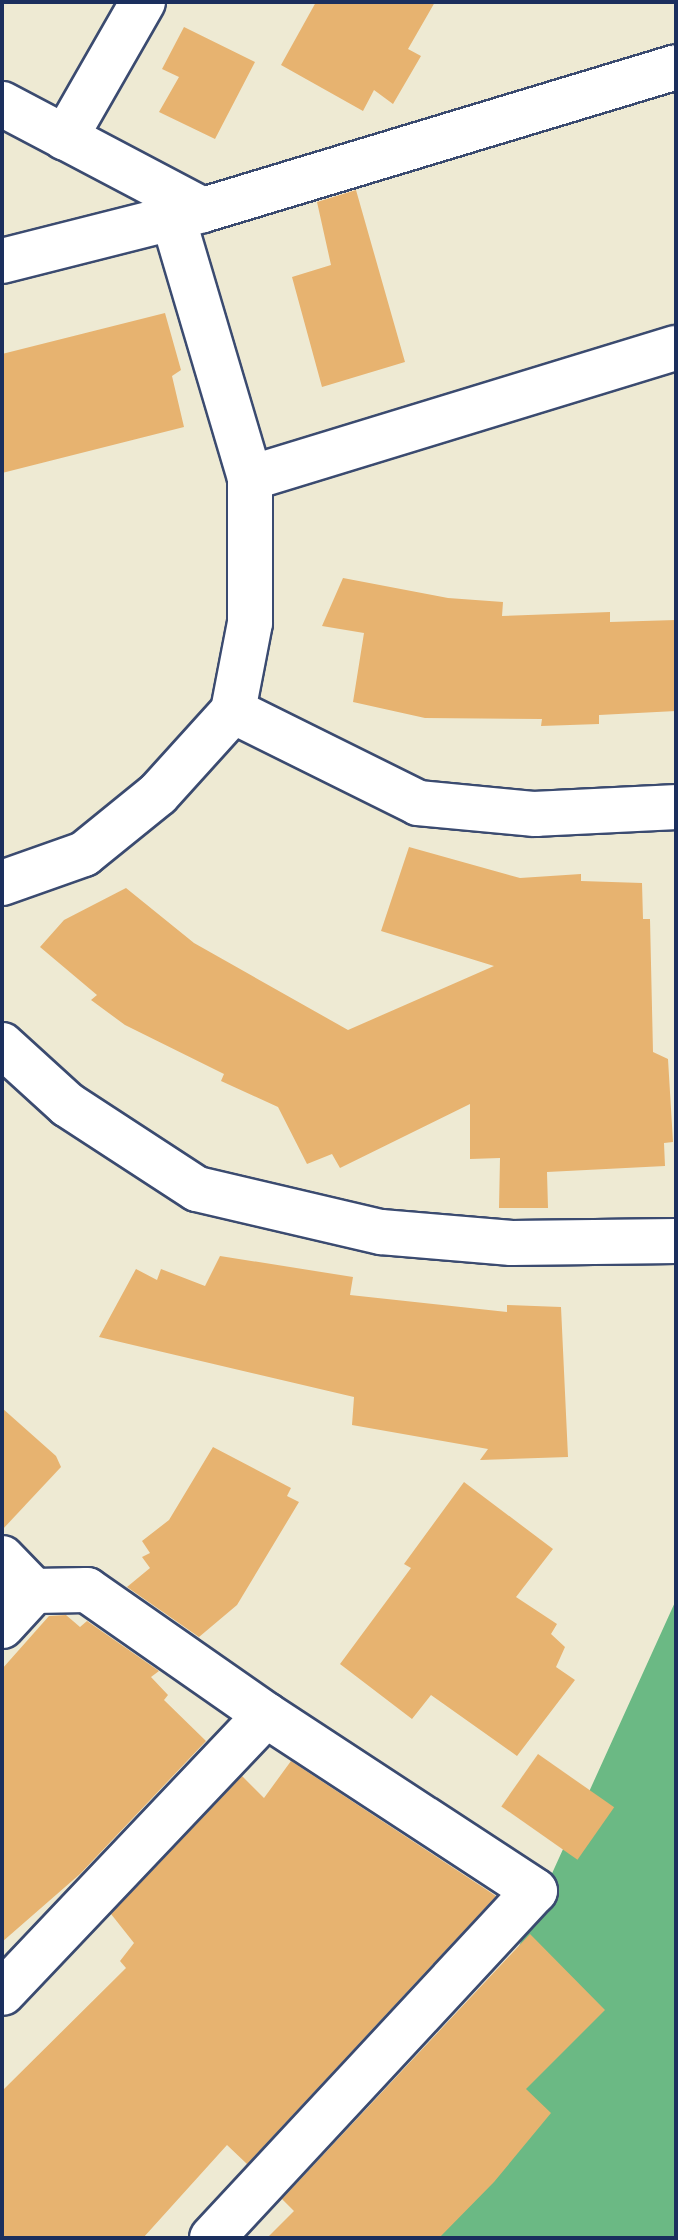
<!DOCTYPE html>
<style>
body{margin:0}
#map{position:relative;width:678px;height:2240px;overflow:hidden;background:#eeead3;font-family:"Gentium Book Plus",serif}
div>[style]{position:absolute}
.forest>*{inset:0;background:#6bb984}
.building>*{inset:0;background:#e7b370;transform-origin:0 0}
.roads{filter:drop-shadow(2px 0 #3b4b70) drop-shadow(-2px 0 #3b4b70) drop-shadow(0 2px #3b4b70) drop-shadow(0 -2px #3b4b70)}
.minor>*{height:44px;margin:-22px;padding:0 22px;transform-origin:22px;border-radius:22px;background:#fff}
span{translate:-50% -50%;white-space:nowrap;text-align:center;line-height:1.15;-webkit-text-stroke:8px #f6f6f2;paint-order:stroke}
.frame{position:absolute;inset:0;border:4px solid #1b2f5e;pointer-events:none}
</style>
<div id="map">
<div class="forest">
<i style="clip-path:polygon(676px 1600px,676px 2238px,315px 2238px,447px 2105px)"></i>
</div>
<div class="building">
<i style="clip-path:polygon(316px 2px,435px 2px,408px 49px,421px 56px,393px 104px,374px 90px,363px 111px,281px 65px)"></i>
<i style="clip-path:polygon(184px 27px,255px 62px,215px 139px,159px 112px,179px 77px,162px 69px)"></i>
<i style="clip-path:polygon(356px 190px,405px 362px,322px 387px,292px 277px,331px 265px,317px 202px)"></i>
<i style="clip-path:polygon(165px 313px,181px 370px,172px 376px,184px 427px,2px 473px,2px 354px)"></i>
<i style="clip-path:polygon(343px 578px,448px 598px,503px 602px,502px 616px,610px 612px,610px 622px,676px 620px,676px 711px,599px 715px,599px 724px,541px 726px,542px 719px,425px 718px,353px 702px,364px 633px,322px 626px)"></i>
<i style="clip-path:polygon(409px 847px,520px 878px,581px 874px,581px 881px,642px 883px,643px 919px,650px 919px,653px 1052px,668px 1059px,673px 1142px,664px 1143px,665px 1166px,547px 1172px,548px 1208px,499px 1208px,500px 1158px,470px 1159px,470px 1104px,340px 1168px,332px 1154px,307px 1164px,278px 1107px,221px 1081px,224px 1074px,125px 1025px,91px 1000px,97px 995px,40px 947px,64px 920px,126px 888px,194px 943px,348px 1030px,494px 966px,381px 931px)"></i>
<i style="clip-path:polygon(220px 1256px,353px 1277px,350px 1295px,507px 1312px,507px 1305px,561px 1307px,568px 1457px,480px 1460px,488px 1449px,352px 1425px,354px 1397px,99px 1337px,136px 1269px,157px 1280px,161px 1269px,205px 1286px)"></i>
<i style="clip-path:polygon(2px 1408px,56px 1456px,61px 1467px,2px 1530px)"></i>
<i style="clip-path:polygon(213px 1447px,291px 1488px,287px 1496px,299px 1502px,237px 1605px,199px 1637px,127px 1587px,150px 1568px,142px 1557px,150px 1553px,142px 1541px,169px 1520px)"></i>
<i style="clip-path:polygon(464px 1482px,553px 1549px,516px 1597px,557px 1624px,551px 1634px,565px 1647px,556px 1667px,575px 1680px,517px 1756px,431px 1695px,412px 1719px,340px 1664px,411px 1568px,404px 1564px)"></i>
<i style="clip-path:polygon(66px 1615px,80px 1627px,87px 1621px,159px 1671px,151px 1677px,168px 1695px,164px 1700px,206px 1741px,80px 1874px,2px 1942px,2px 1669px,49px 1616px)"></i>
<i style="left:538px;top:1754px;width:93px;height:64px;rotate:35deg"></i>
<i style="clip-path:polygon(291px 1761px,496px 1896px,247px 2164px,227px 2145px,143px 2238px,2px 2238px,2px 2091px,126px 1968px,120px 1961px,134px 1943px,111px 1914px,242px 1776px,264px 1798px)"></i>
<i style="clip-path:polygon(530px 1934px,605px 2010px,526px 2089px,551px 2113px,494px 2182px,439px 2238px,267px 2238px,294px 2211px,282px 2199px)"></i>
</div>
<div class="roads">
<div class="minor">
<i style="left:2px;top:104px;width:227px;rotate:27.8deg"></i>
<i style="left:65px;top:138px;width:157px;rotate:-60.2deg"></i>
<i style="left:2px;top:261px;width:207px;rotate:-14.2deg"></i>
<i style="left:203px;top:210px;width:494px;rotate:-16.8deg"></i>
<i style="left:250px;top:478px;width:445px;rotate:-17deg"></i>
<i style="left:233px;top:711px;width:207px;rotate:26.4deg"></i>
<i style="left:418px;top:803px;width:118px;rotate:5.4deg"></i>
<i style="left:535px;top:814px;width:141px;rotate:-2.8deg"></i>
<i style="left:2px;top:883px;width:87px;rotate:-19.5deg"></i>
<i style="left:84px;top:854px;width:95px;rotate:-39deg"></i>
<i style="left:158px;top:794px;width:112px;rotate:-47.9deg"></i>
<i style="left:233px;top:711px;width:90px;rotate:-79.1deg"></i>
<i style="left:250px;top:623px;width:145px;rotate:-90deg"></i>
<i style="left:250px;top:478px;width:271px;rotate:-106.5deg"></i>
<i style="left:2px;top:1045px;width:89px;rotate:42.3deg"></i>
<i style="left:68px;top:1105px;width:154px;rotate:33.1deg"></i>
<i style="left:197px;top:1189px;width:189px;rotate:13.2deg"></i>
<i style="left:381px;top:1232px;width:131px;rotate:4.8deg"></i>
<i style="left:512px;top:1243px;width:164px;rotate:-0.7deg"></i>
<i style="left:2px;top:1558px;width:46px;rotate:45.9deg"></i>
<i style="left:2px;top:1626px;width:47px;rotate:-47.6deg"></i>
<i style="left:34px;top:1591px;width:53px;rotate:-1.1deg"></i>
<i style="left:87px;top:1590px;width:218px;rotate:34.9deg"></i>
<i style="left:266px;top:1715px;width:383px;rotate:133.5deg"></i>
<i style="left:212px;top:2238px;width:474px;rotate:-47.1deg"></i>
<i style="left:535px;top:1891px;width:321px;rotate:-146.8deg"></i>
</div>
</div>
<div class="frame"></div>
</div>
